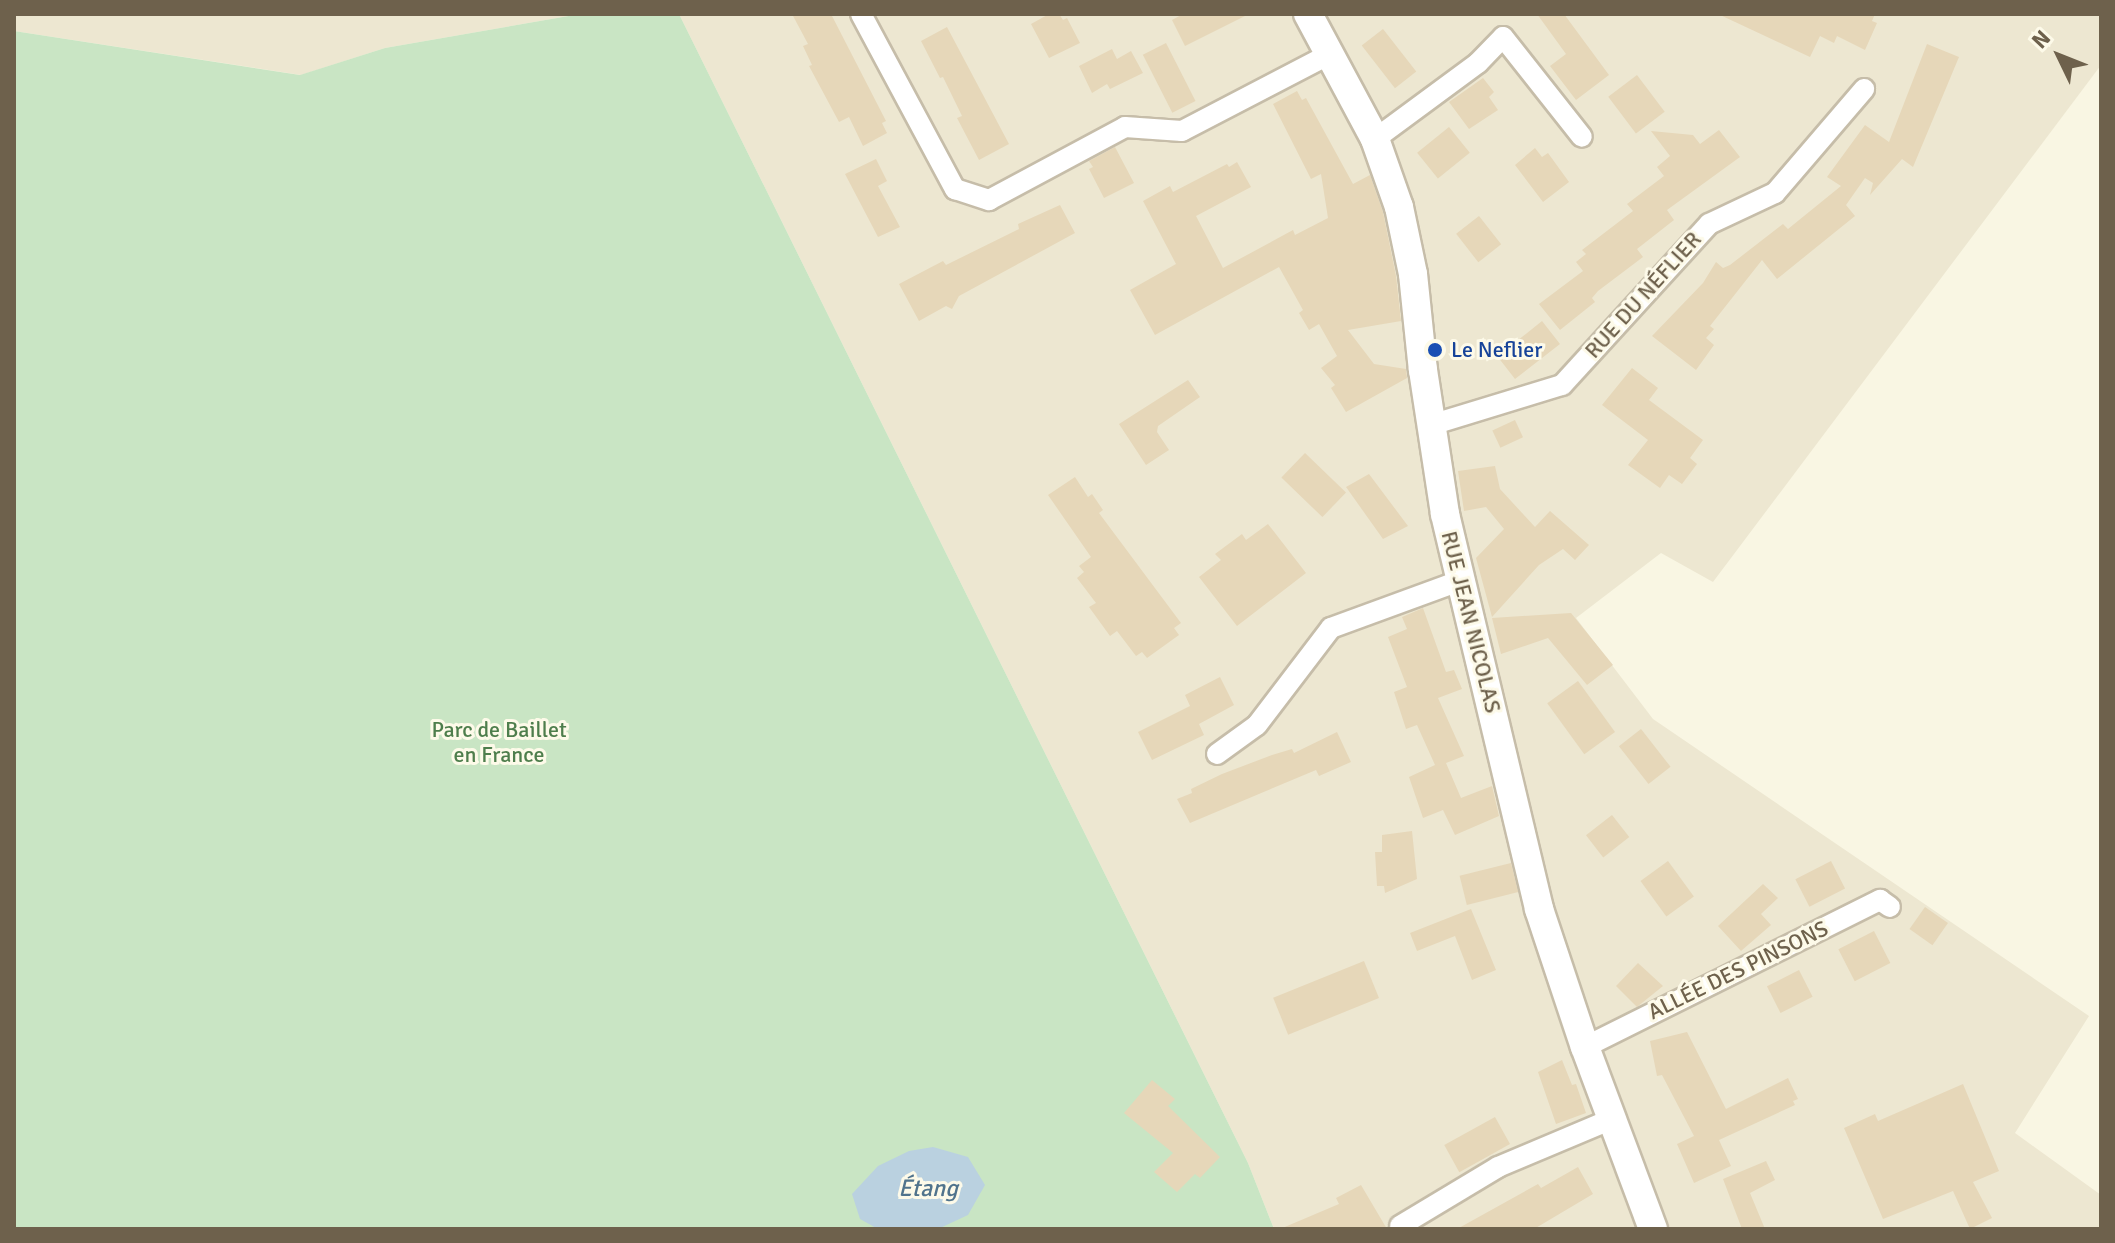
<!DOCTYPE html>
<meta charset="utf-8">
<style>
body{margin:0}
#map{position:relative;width:2115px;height:1243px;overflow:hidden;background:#f9f6e3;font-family:Signika,sans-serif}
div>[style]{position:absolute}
.residential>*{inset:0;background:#ede7d1}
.green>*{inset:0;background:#c9e5c4}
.water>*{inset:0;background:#bad1e0}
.building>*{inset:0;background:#e6d7b9;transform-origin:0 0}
.roads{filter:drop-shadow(2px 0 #c6bda9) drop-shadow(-2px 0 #c6bda9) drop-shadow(0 2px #c6bda9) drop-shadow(0 -2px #c6bda9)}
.street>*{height:20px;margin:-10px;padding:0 10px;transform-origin:10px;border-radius:10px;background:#fff}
.secondary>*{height:28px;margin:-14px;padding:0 14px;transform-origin:14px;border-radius:14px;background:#fff}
.dots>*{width:22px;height:22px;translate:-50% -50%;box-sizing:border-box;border:4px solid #fdfae9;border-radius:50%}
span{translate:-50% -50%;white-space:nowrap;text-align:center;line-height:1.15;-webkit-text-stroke:6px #fdfae9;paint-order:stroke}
.street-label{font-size:22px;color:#6e614c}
.transit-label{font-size:22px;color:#164399}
.left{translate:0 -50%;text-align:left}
.park-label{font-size:22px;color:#4e7e4c}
.water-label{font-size:24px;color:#50738c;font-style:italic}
.frame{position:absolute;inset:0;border:16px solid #6e614c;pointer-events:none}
.north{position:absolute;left:2019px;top:16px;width:80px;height:80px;-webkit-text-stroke:6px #fdfae9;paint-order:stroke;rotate:313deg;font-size:22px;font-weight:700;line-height:32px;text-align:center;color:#6e614c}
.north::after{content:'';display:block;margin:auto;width:28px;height:36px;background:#6e614c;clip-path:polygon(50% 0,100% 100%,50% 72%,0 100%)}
</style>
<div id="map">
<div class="residential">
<i style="clip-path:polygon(14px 14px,580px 14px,385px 48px,301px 75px,14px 31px)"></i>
<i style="clip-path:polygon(679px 14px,2101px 14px,2101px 65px,1713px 582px,1661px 553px,1576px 618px,1653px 719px,2089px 1016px,2015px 1133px,2101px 1195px,2101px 1229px,1274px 1229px,1248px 1163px)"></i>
</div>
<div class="green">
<i style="clip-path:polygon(580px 14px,679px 14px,1248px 1163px,1274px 1229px,14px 1229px,14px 31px,300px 75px,385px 48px)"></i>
</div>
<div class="water">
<i style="clip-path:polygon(933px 1147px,968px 1157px,985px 1185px,968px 1215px,938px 1229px,878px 1229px,860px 1219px,852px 1194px,878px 1166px,909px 1151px)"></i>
</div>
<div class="building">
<i style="clip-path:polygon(792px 14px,831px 14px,886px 121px,882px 123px,887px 133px,863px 146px,849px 117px,839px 122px,809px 66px,812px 65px,803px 46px,808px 44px)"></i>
<i style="clip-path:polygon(1049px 14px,1059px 14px,1063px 20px,1067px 18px,1080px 43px,1049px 58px,1031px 24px)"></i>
<i style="clip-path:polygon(1183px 14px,1249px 14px,1185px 46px,1172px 20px)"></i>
<i style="clip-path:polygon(1537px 14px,1564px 14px,1609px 75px,1576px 100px,1550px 66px,1566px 54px)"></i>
<i style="clip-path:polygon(1718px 14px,1875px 14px,1872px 21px,1877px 23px,1865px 50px,1837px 36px,1834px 43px,1820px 36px,1810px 57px)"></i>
<i style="clip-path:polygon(947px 27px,1009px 144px,979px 160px,957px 118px,962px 116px,943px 77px,940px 78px,921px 41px)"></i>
<i style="left:1383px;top:29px;width:54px;height:27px;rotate:52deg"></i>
<i style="left:1166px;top:43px;width:65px;height:26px;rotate:63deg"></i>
<i style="clip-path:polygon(1927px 44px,1959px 57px,1913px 167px,1902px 159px,1870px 195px,1873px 183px,1865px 178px,1846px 205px,1855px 216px,1777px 279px,1762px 260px,1710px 326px,1714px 329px,1706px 338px,1714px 345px,1696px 370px,1652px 336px,1703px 283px,1716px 262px,1723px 268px,1730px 265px,1783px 224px,1788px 229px,1841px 186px,1827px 177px,1865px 125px,1889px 142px)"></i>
<i style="clip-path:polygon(1112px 49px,1117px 59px,1131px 51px,1143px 73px,1110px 89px,1107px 84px,1092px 93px,1079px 66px)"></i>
<i style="left:1637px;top:75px;width:46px;height:36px;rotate:53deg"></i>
<i style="clip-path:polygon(1483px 78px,1494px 92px,1489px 97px,1498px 110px,1469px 129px,1449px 102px)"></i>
<i style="clip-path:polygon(1297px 91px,1302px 100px,1306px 98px,1353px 184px,1370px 175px,1383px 212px,1396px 276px,1401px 321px,1348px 330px,1374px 364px,1406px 369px,1407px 378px,1346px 412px,1331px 388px,1335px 385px,1321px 368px,1337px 356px,1319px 324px,1309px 330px,1299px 313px,1303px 310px,1279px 267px,1155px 335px,1130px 290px,1176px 264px,1143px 201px,1170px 186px,1173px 192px,1227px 164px,1229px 167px,1237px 162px,1251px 187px,1196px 216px,1223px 268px,1293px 230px,1295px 235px,1328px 218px,1321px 174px,1311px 179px,1273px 104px)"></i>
<i style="left:1449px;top:127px;width:33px;height:41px;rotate:51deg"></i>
<i style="clip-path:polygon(1719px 130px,1740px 157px,1667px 210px,1674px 220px,1637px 249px,1643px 257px,1598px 291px,1592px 298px,1595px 302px,1560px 330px,1539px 304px,1583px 271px,1576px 262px,1586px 254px,1582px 250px,1633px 211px,1627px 204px,1664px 176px,1657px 167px,1670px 156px,1651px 131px,1693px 135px,1700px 144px)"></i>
<i style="clip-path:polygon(1115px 147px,1134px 183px,1104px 198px,1089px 169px,1093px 167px,1089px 161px)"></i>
<i style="clip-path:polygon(1535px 148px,1542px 157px,1548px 153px,1569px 182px,1543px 202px,1515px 165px)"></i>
<i style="clip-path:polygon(876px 159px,887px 181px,878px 186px,900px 227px,878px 237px,845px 174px)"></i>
<i style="clip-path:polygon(1060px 205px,1075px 233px,959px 296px,952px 309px,946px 306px,919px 321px,899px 284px,943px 261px,946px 265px,1019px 229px,1018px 224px)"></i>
<i style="left:1479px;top:216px;width:36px;height:29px;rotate:52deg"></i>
<i style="clip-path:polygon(1542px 321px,1560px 344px,1515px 379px,1494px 352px,1509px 341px,1512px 345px)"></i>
<i style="clip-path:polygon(1632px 368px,1658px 388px,1649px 400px,1703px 440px,1690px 458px,1697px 464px,1682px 484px,1669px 475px,1660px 488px,1628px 465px,1648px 440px,1602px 405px)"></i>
<i style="clip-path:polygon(1188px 380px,1200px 397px,1158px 426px,1157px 432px,1169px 450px,1146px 465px,1119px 424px)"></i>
<i style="left:1515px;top:420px;width:19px;height:25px;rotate:65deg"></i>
<i style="left:1305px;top:453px;width:57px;height:34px;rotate:44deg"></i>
<i style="clip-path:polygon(1495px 466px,1500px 489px,1535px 527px,1550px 511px,1589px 545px,1575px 560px,1563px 549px,1539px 565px,1492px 617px,1476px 558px,1504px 529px,1486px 507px,1464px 511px,1458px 471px)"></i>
<i style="clip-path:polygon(1369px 474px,1408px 526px,1383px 539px,1346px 487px)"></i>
<i style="clip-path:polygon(1075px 477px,1088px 497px,1092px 494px,1103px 510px,1099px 513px,1181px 623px,1174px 628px,1179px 635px,1147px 658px,1142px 652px,1136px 656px,1117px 631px,1110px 636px,1089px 607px,1096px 603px,1077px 578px,1084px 572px,1079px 566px,1091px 557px,1048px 495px)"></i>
<i style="clip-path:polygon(1268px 524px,1306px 573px,1237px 626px,1199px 577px,1221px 560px,1215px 554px,1242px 534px,1246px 540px)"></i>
<i style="clip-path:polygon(1423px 608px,1446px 672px,1454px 670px,1462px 689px,1438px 698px,1464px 756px,1446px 763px,1461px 798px,1492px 786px,1499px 816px,1455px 835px,1443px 810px,1423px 818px,1409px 777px,1435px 765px,1417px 725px,1406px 729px,1394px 692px,1407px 687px,1388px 637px,1407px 629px,1402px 617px)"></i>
<i style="clip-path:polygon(1571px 613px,1613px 665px,1587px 685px,1548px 638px,1501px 654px,1492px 618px)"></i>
<i style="clip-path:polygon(1220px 677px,1234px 705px,1199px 724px,1204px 735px,1152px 760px,1138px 732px,1190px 706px,1185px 695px)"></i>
<i style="left:1578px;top:681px;width:63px;height:38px;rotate:54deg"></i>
<i style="left:1641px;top:729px;width:48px;height:28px;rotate:52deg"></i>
<i style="clip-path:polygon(1337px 732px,1351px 762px,1319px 776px,1316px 770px,1190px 823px,1177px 799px,1192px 793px,1191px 789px,1222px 774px,1272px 755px,1292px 749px,1294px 753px)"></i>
<i style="left:1612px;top:815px;width:28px;height:33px;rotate:52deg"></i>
<i style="clip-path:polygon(1412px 831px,1417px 879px,1385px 893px,1384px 886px,1377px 886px,1375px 852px,1382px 852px,1382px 835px)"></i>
<i style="left:1668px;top:861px;width:44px;height:34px;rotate:54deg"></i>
<i style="left:1831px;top:861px;width:31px;height:40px;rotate:63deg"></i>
<i style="left:1511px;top:863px;width:30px;height:53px;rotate:76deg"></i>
<i style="clip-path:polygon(1763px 884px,1778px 898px,1761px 914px,1771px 925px,1741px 951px,1718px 926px)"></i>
<i style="left:1925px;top:907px;width:28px;height:27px;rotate:35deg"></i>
<i style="clip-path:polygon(1471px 909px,1496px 970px,1472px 980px,1455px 936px,1417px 951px,1410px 933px)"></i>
<i style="left:1874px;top:931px;width:36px;height:40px;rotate:63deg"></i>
<i style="left:1364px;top:961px;width:40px;height:98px;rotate:68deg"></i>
<i style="clip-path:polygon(1638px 963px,1663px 986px,1637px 1007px,1616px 986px)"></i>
<i style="left:1799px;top:970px;width:30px;height:36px;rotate:63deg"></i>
<i style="clip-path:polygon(1687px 1032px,1726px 1109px,1788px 1078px,1798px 1099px,1793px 1101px,1795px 1105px,1719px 1140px,1731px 1166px,1694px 1183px,1677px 1144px,1694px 1136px,1662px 1075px,1657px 1076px,1650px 1041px)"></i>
<i style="clip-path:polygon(1562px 1060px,1572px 1085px,1576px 1084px,1586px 1113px,1556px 1124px,1538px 1072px)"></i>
<i style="clip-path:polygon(1152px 1080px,1175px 1099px,1168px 1106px,1220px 1157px,1200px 1178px,1195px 1174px,1177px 1192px,1154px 1172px,1173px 1153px,1124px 1113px)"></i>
<i style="clip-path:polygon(1963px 1084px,1999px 1171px,1973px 1182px,1992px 1218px,1970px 1229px,1953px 1191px,1883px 1219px,1844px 1128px,1875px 1114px,1878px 1121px)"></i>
<i style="left:1495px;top:1117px;width:31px;height:58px;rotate:61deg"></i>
<i style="clip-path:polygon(1766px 1161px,1775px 1180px,1750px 1193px,1765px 1229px,1742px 1229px,1723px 1179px)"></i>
<i style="clip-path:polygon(1578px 1167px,1593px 1194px,1534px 1229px,1457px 1229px,1538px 1184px,1541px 1188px)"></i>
<i style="clip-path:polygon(1361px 1185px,1387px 1229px,1280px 1229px,1339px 1204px,1336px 1198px)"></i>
</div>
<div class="roads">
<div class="street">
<i style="left:861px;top:14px;width:199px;rotate:61.8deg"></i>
<i style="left:955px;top:189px;width:36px;rotate:18deg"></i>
<i style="left:989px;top:200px;width:154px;rotate:-28.2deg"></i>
<i style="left:1125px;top:127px;width:57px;rotate:4deg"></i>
<i style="left:1182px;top:131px;width:167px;rotate:-27.5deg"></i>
<i style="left:1375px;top:139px;width:128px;rotate:-36.4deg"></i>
<i style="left:1478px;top:63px;width:36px;rotate:-46deg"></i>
<i style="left:1503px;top:37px;width:127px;rotate:51.7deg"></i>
<i style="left:1431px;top:425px;width:137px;rotate:-17deg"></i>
<i style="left:1562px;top:385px;width:218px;rotate:-47.6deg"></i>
<i style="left:1709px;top:224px;width:73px;rotate:-25.2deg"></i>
<i style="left:1775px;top:193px;width:137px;rotate:-49.4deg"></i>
<i style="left:1217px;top:754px;width:49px;rotate:-35.9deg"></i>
<i style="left:1257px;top:725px;width:122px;rotate:-52.7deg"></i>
<i style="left:1331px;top:628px;width:140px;rotate:-20.1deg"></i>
<i style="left:1585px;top:1047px;width:330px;rotate:-26.5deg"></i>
<i style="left:1880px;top:900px;width:12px;rotate:35deg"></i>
<i style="left:1400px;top:1226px;width:114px;rotate:-31deg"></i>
<i style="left:1498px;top:1167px;width:124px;rotate:-22.8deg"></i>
</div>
<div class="secondary">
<i style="left:1308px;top:14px;width:142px;rotate:61.8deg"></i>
<i style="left:1375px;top:139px;width:72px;rotate:70.6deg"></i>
<i style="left:1399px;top:207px;width:68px;rotate:78.2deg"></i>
<i style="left:1413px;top:274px;width:97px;rotate:84.1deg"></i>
<i style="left:1423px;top:370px;width:146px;rotate:81.3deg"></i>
<i style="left:1445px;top:514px;width:406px;rotate:76.6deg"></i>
<i style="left:1539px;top:909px;width:145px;rotate:71.6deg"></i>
<i style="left:1585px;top:1047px;width:194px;rotate:69.5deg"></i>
</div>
</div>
<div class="dots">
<i style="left:1435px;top:350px;background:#1a4fb4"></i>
</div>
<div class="street-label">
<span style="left:1643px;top:295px;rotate:-48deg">RUE DU NÉFLIER</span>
<span style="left:1471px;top:622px;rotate:76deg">RUE JEAN NICOLAS</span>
<span style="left:1738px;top:970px;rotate:-26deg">ALLÉE DES PINSONS</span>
</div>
<div class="transit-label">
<span class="left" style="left:1451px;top:350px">Le Neflier</span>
</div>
<div class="park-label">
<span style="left:499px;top:742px">Parc de Baillet<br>en France</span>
</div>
<div class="water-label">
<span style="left:928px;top:1189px">Étang</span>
</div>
<div class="frame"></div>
<div class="north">N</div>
</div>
